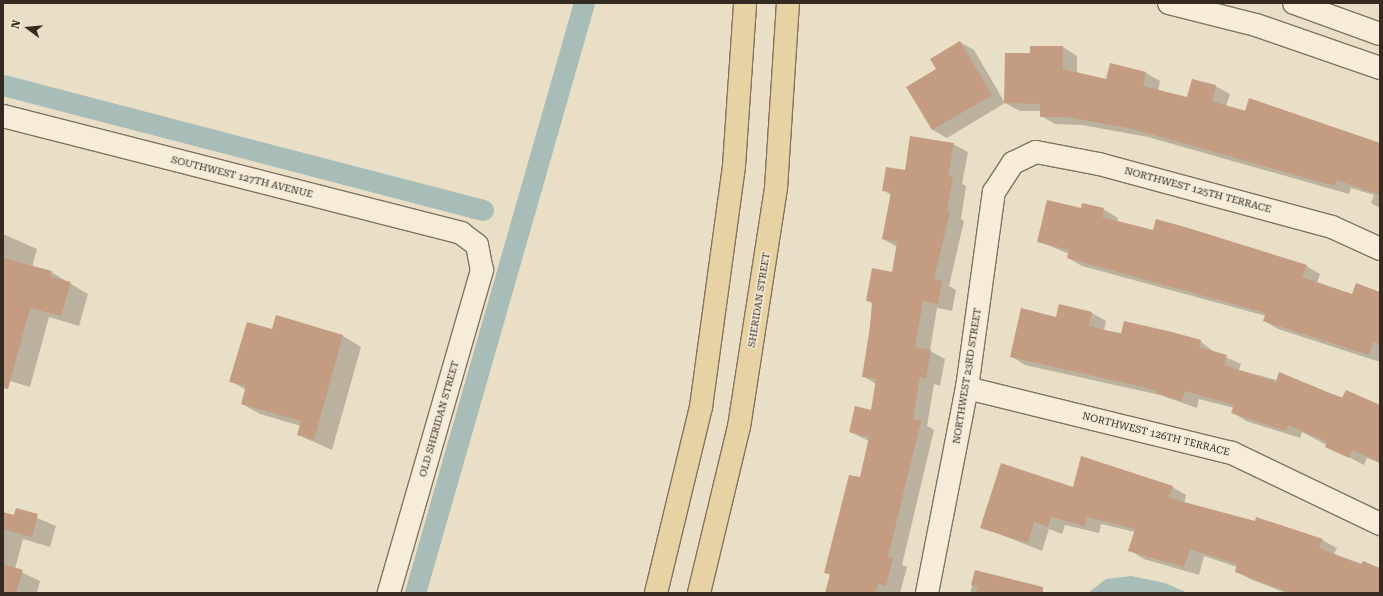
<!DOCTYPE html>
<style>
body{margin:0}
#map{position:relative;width:1383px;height:596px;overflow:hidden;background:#e9dfc7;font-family:"Roboto Serif",serif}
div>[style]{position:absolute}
.water>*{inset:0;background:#a8bdb7}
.shadow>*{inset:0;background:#0003}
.canal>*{height:21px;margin:-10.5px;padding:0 10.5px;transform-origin:10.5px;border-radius:10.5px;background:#a8bdb7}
.building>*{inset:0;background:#c39c82}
.roads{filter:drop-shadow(1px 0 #83725f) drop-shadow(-1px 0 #83725f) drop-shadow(0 1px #83725f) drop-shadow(0 -1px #83725f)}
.minor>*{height:22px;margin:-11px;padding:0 11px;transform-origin:11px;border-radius:11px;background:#f5edda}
.major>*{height:22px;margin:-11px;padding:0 11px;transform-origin:11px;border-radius:11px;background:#e7d2a4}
span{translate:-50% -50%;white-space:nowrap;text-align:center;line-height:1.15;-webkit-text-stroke:3px #f1e9d6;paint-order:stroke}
.street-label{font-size:10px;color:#352a21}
.frame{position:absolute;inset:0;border:4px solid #352a21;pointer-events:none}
.north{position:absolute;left:8px;top:8px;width:40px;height:40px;-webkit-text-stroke:3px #f1e9d6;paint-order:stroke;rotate:286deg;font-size:11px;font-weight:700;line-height:16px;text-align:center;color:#352a21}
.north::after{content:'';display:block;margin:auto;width:14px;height:18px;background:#352a21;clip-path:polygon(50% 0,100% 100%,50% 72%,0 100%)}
</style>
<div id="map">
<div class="water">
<i style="clip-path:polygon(1131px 576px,1165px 583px,1188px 593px,1088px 593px,1106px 579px)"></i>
</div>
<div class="shadow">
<i style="clip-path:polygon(960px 42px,974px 50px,1005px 103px,947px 138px,933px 130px,908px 87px,937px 69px)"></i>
<i style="clip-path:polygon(1063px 47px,1077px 56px,1077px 73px,1107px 80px,1111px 64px,1146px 73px,1160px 81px,1158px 91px,1187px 98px,1215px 86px,1230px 94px,1226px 106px,1380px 143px,1380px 208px,1371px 203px,1374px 195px,1351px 188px,1349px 194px,1148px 137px,1082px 125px,1055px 124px,1041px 116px,1041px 111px,1020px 111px,1005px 103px,1006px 54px,1031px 54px)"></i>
<i style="clip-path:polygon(953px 144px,968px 152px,962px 184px,966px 186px,961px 219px,964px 221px,949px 286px,956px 290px,952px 311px,937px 308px,930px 351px,945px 359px,940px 386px,934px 384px,927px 426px,934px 430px,902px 565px,907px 567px,900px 593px,826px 593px,830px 575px,825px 572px,861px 479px,869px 441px,850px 432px,872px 411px,876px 384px,863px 376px,873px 304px,867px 300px,893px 273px,897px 247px,883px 239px,891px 195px,883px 190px,906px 171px)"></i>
<i style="clip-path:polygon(1082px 209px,1103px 209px,1118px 218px,1117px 222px,1306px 266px,1320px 274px,1317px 283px,1353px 295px,1380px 293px,1380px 362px,1278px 329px,1264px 321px,1266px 316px,1082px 266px,1068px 258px,1069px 254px,1038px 241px)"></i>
<i style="clip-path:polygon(3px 234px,37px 249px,32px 267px,51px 272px,88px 294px,79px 326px,49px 317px,30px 387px,3px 379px)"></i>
<i style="clip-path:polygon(1092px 313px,1106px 321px,1104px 331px,1200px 341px,1214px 352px,1241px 364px,1239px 370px,1380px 407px,1380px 463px,1367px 458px,1364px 465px,1302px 432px,1300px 438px,1246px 421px,1232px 412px,1234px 408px,1199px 399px,1197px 408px,1160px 395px,1025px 365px,1011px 356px,1057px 318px)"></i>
<i style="clip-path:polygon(273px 330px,343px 336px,361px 347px,332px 450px,298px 435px,301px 426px,260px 414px,242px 404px,246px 390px,231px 381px)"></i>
<i style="clip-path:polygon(1172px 487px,1186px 495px,1184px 503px,1322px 540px,1337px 548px,1334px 554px,1380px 570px,1380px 593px,1286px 593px,1250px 579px,1236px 571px,1237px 567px,1204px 556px,1199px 575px,1144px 559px,1130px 550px,1135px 532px,1101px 524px,1099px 533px,1065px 525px,1062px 534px,1049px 529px,1042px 551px,981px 527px,1074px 488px)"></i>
<i style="clip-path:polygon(16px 509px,56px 526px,50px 547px,23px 539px,15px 569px,40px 581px,37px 593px,3px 593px,3px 513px,14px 516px)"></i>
<i style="clip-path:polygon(976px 572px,1033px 593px,970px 593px)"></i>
</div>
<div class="canal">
<i style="left:3px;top:85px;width:496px;rotate:14.6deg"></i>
<i style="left:415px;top:593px;width:614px;rotate:-74.02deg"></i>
</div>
<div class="building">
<i style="clip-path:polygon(960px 41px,992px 95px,932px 130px,906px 87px,936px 69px,930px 59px)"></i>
<i style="clip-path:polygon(1030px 46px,1063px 46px,1063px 69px,1106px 79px,1110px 63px,1146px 72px,1143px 86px,1187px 97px,1192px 79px,1216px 85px,1212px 101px,1245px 111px,1249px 98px,1380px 143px,1380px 195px,1337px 180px,1335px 186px,1133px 129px,1067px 117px,1040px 117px,1040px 104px,1004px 103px,1005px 53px,1030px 53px)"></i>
<i style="clip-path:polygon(910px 136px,954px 143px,948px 176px,953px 177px,947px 211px,950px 212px,934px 279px,942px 281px,938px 304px,923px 301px,915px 347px,931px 350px,926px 378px,920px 377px,913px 419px,921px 421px,888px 557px,893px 558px,886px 586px,878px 584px,875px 593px,825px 593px,830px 574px,824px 573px,849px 475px,860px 477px,869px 437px,849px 432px,855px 406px,871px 410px,876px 379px,862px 377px,870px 328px,872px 302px,866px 301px,872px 268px,892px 272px,897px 242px,882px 239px,891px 192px,882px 191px,886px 167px,905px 170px)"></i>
<i style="clip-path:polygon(1047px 200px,1081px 208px,1082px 203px,1104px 208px,1102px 217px,1153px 230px,1156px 219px,1185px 227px,1307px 265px,1302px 277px,1352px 294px,1356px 283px,1380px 292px,1380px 344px,1373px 342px,1369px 355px,1263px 321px,1266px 313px,1067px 258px,1069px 250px,1037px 242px)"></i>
<i style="clip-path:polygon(3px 258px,52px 271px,50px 277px,71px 282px,61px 316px,30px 308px,8px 389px,3px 388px)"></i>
<i style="clip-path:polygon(1059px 304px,1092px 312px,1089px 326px,1121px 334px,1124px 321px,1172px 332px,1201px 340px,1199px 347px,1227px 355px,1224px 365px,1276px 382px,1279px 372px,1342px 398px,1346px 390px,1380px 405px,1380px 462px,1353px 450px,1349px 458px,1325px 447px,1327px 442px,1288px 425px,1286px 431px,1231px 413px,1234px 405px,1185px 391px,1182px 401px,1155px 393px,1156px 390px,1010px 357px,1021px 308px,1056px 317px)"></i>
<i style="clip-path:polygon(276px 315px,343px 335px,314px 440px,297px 435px,301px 421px,241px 404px,246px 386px,229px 382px,247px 322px,272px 329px)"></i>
<i style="clip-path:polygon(1081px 456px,1173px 486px,1169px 498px,1255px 521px,1256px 517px,1323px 539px,1319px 548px,1361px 565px,1363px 561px,1380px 568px,1380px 593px,1291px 593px,1235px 572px,1237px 564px,1190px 549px,1184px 567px,1128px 551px,1135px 529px,1087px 517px,1085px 526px,1051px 517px,1048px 527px,1034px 522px,1028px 543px,980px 528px,1001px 463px,1073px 487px)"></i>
<i style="clip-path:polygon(16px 508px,38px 514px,32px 537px,3px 529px,3px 512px,14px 515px)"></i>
<i style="clip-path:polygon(3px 564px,23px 570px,16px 593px,3px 593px)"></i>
<i style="clip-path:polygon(975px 570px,1043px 587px,1043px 593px,976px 593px,978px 587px,971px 585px)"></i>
</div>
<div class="roads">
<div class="minor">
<i style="left:1169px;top:3px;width:90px;rotate:14.2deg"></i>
<i style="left:1256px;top:25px;width:131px;rotate:19.1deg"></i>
<i style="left:1294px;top:3px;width:91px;rotate:19.8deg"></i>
<i style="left:3px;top:116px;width:473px;rotate:14.3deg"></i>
<i style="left:461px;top:233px;width:20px;rotate:37deg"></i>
<i style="left:477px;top:245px;width:25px;rotate:79deg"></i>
<i style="left:482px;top:270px;width:336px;rotate:106.1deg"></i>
<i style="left:967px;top:388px;width:273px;rotate:13.8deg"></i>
<i style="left:1232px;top:453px;width:164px;rotate:25.6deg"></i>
<i style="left:927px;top:593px;width:209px;rotate:-79deg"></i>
<i style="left:967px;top:388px;width:198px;rotate:-82.2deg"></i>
<i style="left:994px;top:192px;width:35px;rotate:-57deg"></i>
<i style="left:1013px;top:163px;width:25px;rotate:-26deg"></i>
<i style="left:1036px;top:152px;width:64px;rotate:10.8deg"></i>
<i style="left:1099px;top:164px;width:241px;rotate:15.1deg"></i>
<i style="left:1332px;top:227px;width:53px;rotate:24.6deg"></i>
</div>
<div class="major">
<i style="left:656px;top:593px;width:191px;rotate:-76.4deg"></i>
<i style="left:701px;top:407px;width:243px;rotate:-82.2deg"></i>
<i style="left:734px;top:166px;width:163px;rotate:-86.1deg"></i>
<i style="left:699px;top:593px;width:171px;rotate:-76.5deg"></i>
<i style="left:739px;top:427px;width:242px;rotate:-81.2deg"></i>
<i style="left:776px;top:188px;width:185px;rotate:-86.3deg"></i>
</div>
</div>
<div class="street-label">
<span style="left:242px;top:177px;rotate:14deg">SOUTHWEST 127TH AVENUE</span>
<span style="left:1198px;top:190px;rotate:15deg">NORTHWEST 125TH TERRACE</span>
<span style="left:759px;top:300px;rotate:-81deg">SHERIDAN STREET</span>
<span style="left:967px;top:376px;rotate:-81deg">NORTHWEST 23RD STREET</span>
<span style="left:439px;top:419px;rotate:-74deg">OLD SHERIDAN STREET</span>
<span style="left:1156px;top:434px;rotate:14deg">NORTHWEST 126TH TERRACE</span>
</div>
<div class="frame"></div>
<div class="north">N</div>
</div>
